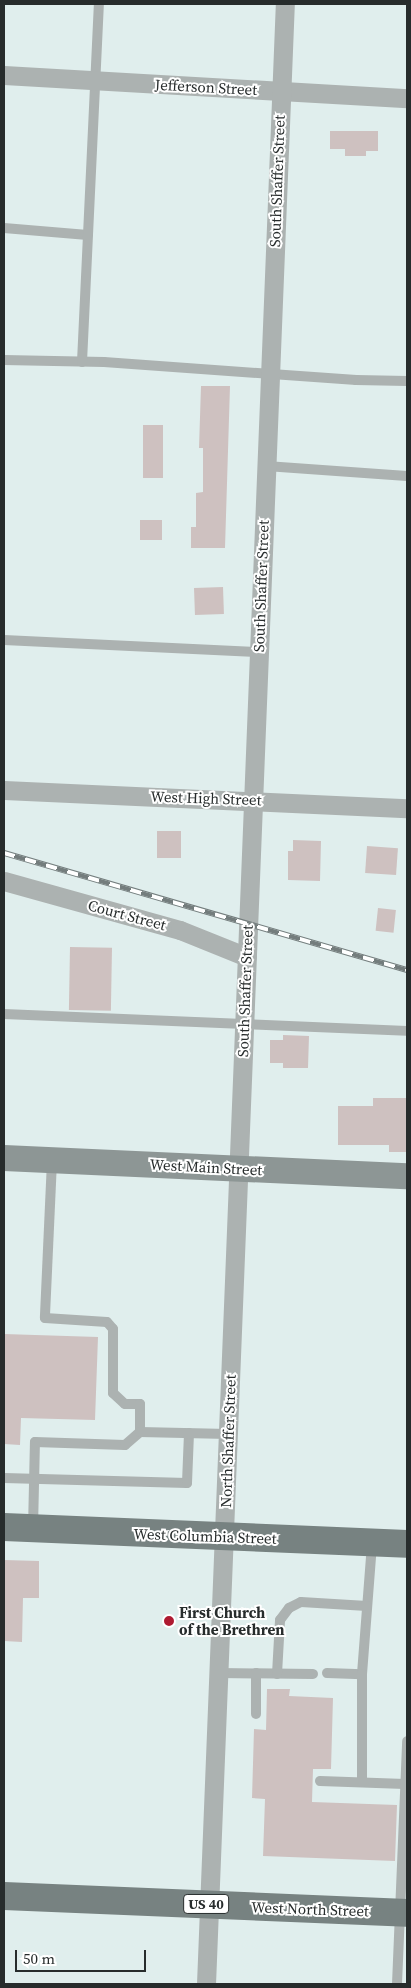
<!DOCTYPE html>
<style>
body{margin:0}
#map{position:relative;width:411px;height:1988px;overflow:hidden;background:#e0eeed;font-family:"Source Serif 4",serif}
div>[style]{position:absolute}
.building>*{inset:0;background:#cec1c0;transform-origin:0 0}
.lane>*{height:10px;margin:-5px;padding:0 5px;transform-origin:5px;border-radius:5px;background:#acb2b1}
.street>*{height:19px;margin:-9.5px;padding:0 9.5px;transform-origin:9.5px;border-radius:9.5px;background:#acb2b1}
.secondary>*{height:26px;margin:-13px;padding:0 13px;transform-origin:13px;border-radius:13px;background:#8d9695}
.primary>*{height:28px;margin:-14px;padding:0 14px;transform-origin:14px;border-radius:14px;background:#778281}
.rail>*{height:5.5px;margin-top:-2.75px;transform-origin:0;background:repeating-linear-gradient(90deg,#fff 0 11px,#747d7d 0 22px);box-sizing:border-box;border-block:1px solid #747d7d}
.dots>*{width:14px;height:14px;translate:-50% -50%;box-sizing:border-box;border:2px solid #fff;border-radius:50%}
span{translate:-50% -50%;white-space:nowrap;text-align:center;line-height:1.15;-webkit-text-stroke:4px #fff;paint-order:stroke}
.shield-label span{padding:1px 4px;background:#fff;border:1px solid;border-radius:4px;-webkit-text-stroke-width:0}
.shield-label{font-size:14px;color:#272c2c;font-weight:700}
.street-label{font-size:15px;color:#272c2c}
.poi-label{font-size:15px;color:#272c2c;font-weight:700}
.left{translate:0 -50%;text-align:left}
.frame{position:absolute;inset:0;border:5px solid #272c2c;pointer-events:none}
.scale{position:absolute;left:15px;top:1950px;width:131px;height:22px;box-sizing:border-box;border:2px solid #272c2c;border-top:0;padding-left:6px;font-size:15px;line-height:18px;white-space:nowrap;color:#272c2c;-webkit-text-stroke:4px #fff;paint-order:stroke}
</style>
<div id="map">
<div class="building">
<i style="clip-path:polygon(330px 131px,378px 131px,378px 151px,366px 151px,366px 156px,345px 156px,345px 149px,330px 149px)"></i>
<i style="clip-path:polygon(201px 386px,230px 386px,225px 548px,191px 548px,191px 527px,196px 527px,196px 493px,203px 492px,203px 448px,199px 448px)"></i>
<i style="left:143px;top:425px;width:20px;height:53px"></i>
<i style="left:140px;top:520px;width:22px;height:20px"></i>
<i style="left:223px;top:587px;width:27px;height:29px;rotate:88deg"></i>
<i style="left:157px;top:831px;width:24px;height:27px"></i>
<i style="clip-path:polygon(293px 840px,321px 841px,320px 881px,288px 880px,288px 851px,293px 851px)"></i>
<i style="left:367px;top:846px;width:31px;height:27px;rotate:4deg"></i>
<i style="left:378px;top:908px;width:18px;height:23px;rotate:6deg"></i>
<i style="left:70px;top:947px;width:42px;height:63px;rotate:1deg"></i>
<i style="clip-path:polygon(283px 1035px,309px 1036px,308px 1068px,283px 1068px,283px 1063px,270px 1063px,270px 1040px,283px 1040px)"></i>
<i style="clip-path:polygon(373px 1098px,407px 1098px,407px 1152px,389px 1152px,389px 1145px,338px 1145px,338px 1106px,373px 1106px)"></i>
<i style="clip-path:polygon(4px 1334px,98px 1337px,95px 1420px,21px 1418px,20px 1445px,4px 1444px)"></i>
<i style="clip-path:polygon(4px 1560px,39px 1561px,39px 1598px,23px 1598px,22px 1642px,4px 1641px)"></i>
<i style="clip-path:polygon(267px 1689px,290px 1689px,289px 1696px,333px 1698px,331px 1769px,313px 1769px,312px 1802px,397px 1805px,395px 1861px,263px 1856px,265px 1799px,252px 1798px,254px 1729px,266px 1730px)"></i>
</div>
<div class="lane">
<i style="left:4px;top:228px;width:84px;rotate:4.8deg"></i>
<i style="left:4px;top:360px;width:100px;rotate:1.1deg"></i>
<i style="left:104px;top:362px;width:253px;rotate:4.1deg"></i>
<i style="left:356px;top:380px;width:51px;rotate:1.1deg"></i>
<i style="left:82px;top:362px;width:358px;rotate:-87.3deg"></i>
<i style="left:266px;top:466px;width:141px;rotate:4.1deg"></i>
<i style="left:4px;top:640px;width:254px;rotate:2.7deg"></i>
<i style="left:4px;top:1014px;width:403px;rotate:2.4deg"></i>
<i style="left:52px;top:1161px;width:157px;rotate:92.6deg"></i>
<i style="left:45px;top:1318px;width:62px;rotate:3.7deg"></i>
<i style="left:107px;top:1322px;width:9px;rotate:49deg"></i>
<i style="left:113px;top:1329px;width:64px;rotate:90deg"></i>
<i style="left:113px;top:1393px;width:16px;rotate:43deg"></i>
<i style="left:125px;top:1404px;width:15px"></i>
<i style="left:140px;top:1404px;width:28px;rotate:90deg"></i>
<i style="left:4px;top:1478px;width:183px;rotate:1.6deg"></i>
<i style="left:187px;top:1483px;width:50px;rotate:-87.7deg"></i>
<i style="left:33px;top:1528px;width:86px;rotate:-88.7deg"></i>
<i style="left:35px;top:1442px;width:90px;rotate:1.9deg"></i>
<i style="left:125px;top:1445px;width:20px;rotate:-41deg"></i>
<i style="left:140px;top:1432px;width:88px;rotate:1.3deg"></i>
<i style="left:219px;top:1673px;width:94px;rotate:0.6deg"></i>
<i style="left:327px;top:1673px;width:35px;rotate:2deg"></i>
<i style="left:362px;top:1674px;width:131px;rotate:-85.6deg"></i>
<i style="left:277px;top:1674px;width:54px;rotate:-86.8deg"></i>
<i style="left:280px;top:1620px;width:15px;rotate:-53deg"></i>
<i style="left:289px;top:1608px;width:13px;rotate:-27deg"></i>
<i style="left:301px;top:1602px;width:66px;rotate:3.5deg"></i>
<i style="left:256px;top:1714px;width:41px;rotate:-90deg"></i>
<i style="left:320px;top:1781px;width:85px;rotate:2deg"></i>
<i style="left:362px;top:1782px;width:108px;rotate:-90deg"></i>
<i style="left:397px;top:1984px;width:243px;rotate:-87.6deg"></i>
</div>
<div class="street">
<i style="left:4px;top:75px;width:404px;rotate:3.3deg"></i>
<i style="left:4px;top:790px;width:403px;rotate:2.6deg"></i>
<i style="left:4px;top:881px;width:183px;rotate:15.6deg"></i>
<i style="left:180px;top:930px;width:72px;rotate:21.9deg"></i>
<i style="left:206px;top:1984px;width:1982px;rotate:-87.72deg"></i>
</div>
<div class="secondary">
<i style="left:4px;top:1158px;width:403px;rotate:2.6deg"></i>
</div>
<div class="primary">
<i style="left:4px;top:1527px;width:403px;rotate:2.4deg"></i>
<i style="left:4px;top:1896px;width:403px;rotate:2.4deg"></i>
</div>
<div class="rail">
<i style="left:4px;top:853px;width:420px;rotate:16.2deg"></i>
</div>
<div class="dots">
<i style="left:169px;top:1621px;background:#ae1a31"></i>
</div>
<div class="shield-label">
<span style="left:206px;top:1904px">US 40</span>
</div>
<div class="street-label">
<span style="left:206px;top:87px;rotate:3deg">Jefferson Street</span>
<span style="left:277px;top:181px;rotate:-88deg">South Shaffer Street</span>
<span style="left:261px;top:586px;rotate:-88deg">South Shaffer Street</span>
<span style="left:206px;top:798px;rotate:2deg">West High Street</span>
<span style="left:127px;top:915px;rotate:15deg">Court Street</span>
<span style="left:245px;top:991px;rotate:-88deg">South Shaffer Street</span>
<span style="left:206px;top:1167px;rotate:3deg">West Main Street</span>
<span style="left:228px;top:1441px;rotate:-88deg">North Shaffer Street</span>
<span style="left:205px;top:1536px;rotate:2deg">West Columbia Street</span>
<span style="left:310px;top:1909px;rotate:2deg">West North Street</span>
</div>
<div class="poi-label">
<span class="left" style="left:179px;top:1621px">First Church<br>of the Brethren</span>
</div>
<div class="frame"></div>
<div class="scale">50 m</div>
</div>
